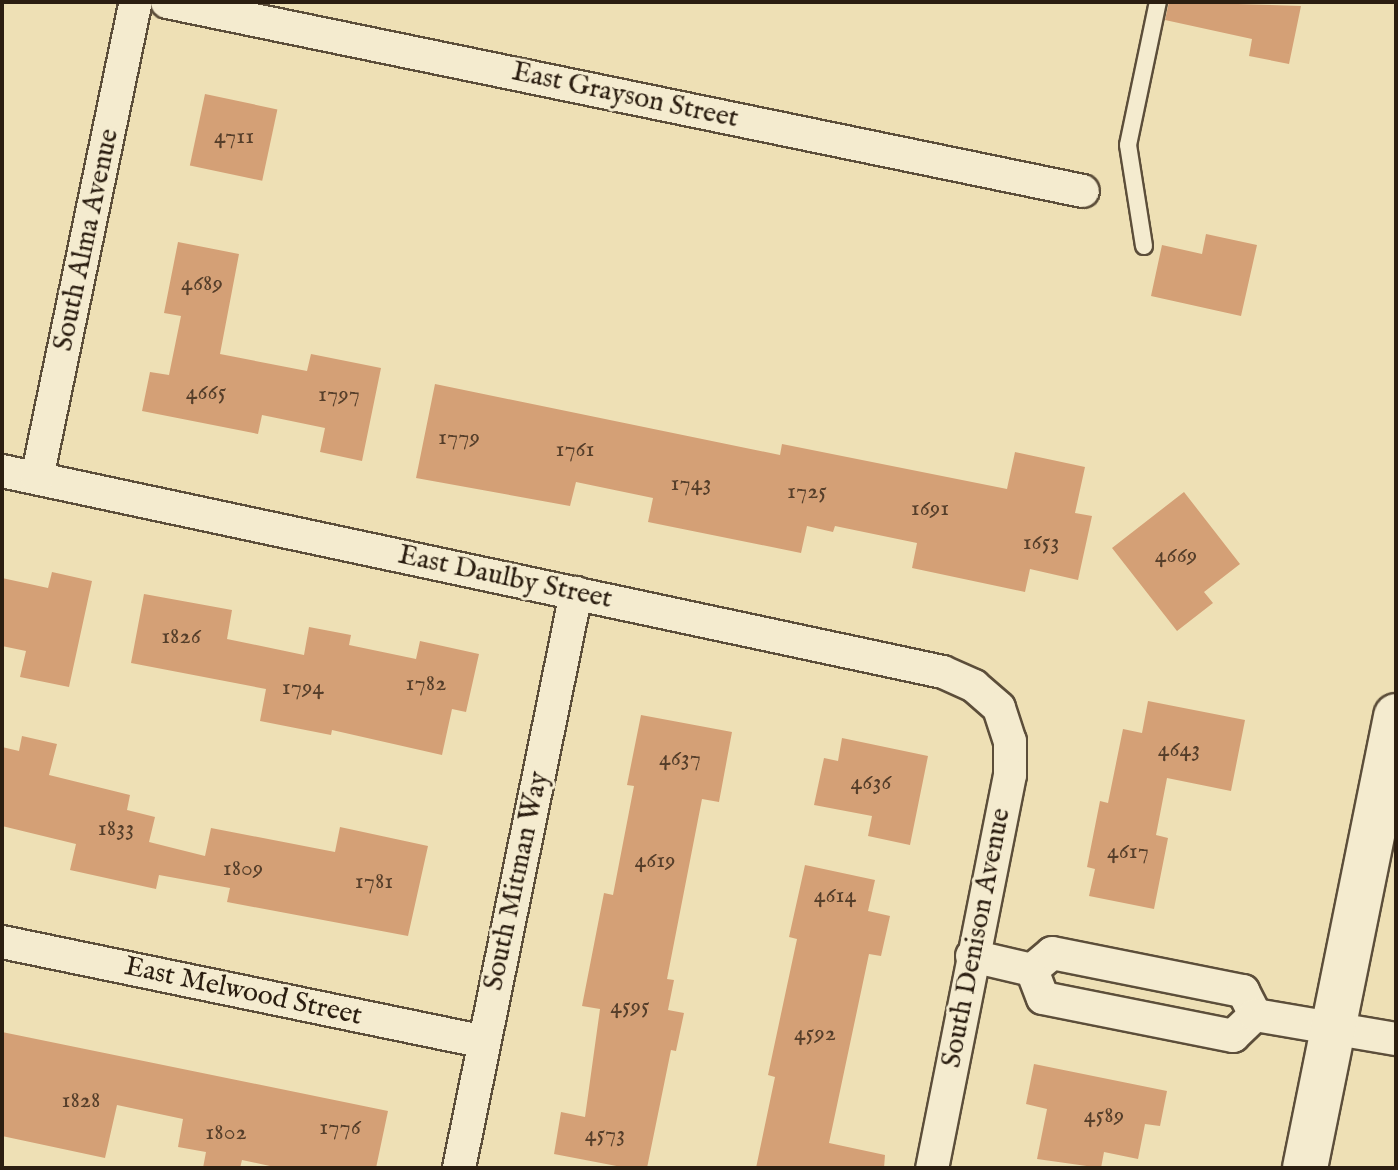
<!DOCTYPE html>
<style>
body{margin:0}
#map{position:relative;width:1398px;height:1170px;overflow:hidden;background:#eee0b5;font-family:"IM FELL English",serif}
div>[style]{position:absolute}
.building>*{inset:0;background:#d4a076;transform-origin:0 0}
.roads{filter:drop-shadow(2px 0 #5c4e3a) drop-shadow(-2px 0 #5c4e3a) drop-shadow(0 2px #5c4e3a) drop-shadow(0 -2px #5c4e3a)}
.lane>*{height:16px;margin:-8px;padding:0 8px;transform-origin:8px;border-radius:8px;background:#f4ebcf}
.street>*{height:32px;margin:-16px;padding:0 16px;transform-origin:16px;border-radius:16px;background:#f4ebcf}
.secondary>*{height:44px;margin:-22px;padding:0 22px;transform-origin:22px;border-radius:22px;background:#f4ebcf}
span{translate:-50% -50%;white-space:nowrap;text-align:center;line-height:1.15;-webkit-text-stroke:6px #f4ebcf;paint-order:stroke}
.number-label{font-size:24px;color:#553e2a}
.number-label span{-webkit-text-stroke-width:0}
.street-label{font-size:28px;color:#2b1e11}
.frame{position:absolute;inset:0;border:4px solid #2b1e11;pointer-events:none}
</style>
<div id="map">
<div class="building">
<i style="clip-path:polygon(1169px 2px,1301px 6px,1289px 64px,1249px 56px,1252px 39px,1165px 20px)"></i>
<i style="left:205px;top:94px;width:74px;height:73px;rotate:12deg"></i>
<i style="clip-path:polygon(1206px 234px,1257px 245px,1241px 316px,1151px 296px,1162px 245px,1202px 254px)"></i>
<i style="clip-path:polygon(178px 242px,239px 254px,220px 354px,307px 371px,311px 354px,381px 368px,362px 461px,320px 452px,325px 428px,262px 415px,258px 434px,142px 411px,150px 372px,169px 375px,181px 316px,164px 313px)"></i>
<i style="clip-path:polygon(435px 384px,780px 455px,782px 444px,1007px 489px,1015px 452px,1085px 467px,1075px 513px,1092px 516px,1078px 580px,1030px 569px,1025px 592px,912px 568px,917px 543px,835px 526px,833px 532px,807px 526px,801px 553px,648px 522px,653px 498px,576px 482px,570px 506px,416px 478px)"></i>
<i style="clip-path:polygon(1184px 492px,1240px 564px,1204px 592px,1213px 603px,1177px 631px,1112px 548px)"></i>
<i style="clip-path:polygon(52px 572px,92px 581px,69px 687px,20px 677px,26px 651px,2px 646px,2px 578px,48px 588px)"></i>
<i style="clip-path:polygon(144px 594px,232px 610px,227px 639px,304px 655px,309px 627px,351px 635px,349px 645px,416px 659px,420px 641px,479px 654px,466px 712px,452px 709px,442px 755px,332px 730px,331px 735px,260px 721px,266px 689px,131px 663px)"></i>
<i style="clip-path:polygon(1148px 701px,1245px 720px,1231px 791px,1167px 778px,1156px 835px,1168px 838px,1154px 909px,1089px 896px,1095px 869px,1087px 867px,1100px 801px,1108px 803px,1123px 729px,1142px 733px)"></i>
<i style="clip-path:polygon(641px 715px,732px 732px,719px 802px,702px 799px,667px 979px,674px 980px,668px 1010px,684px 1013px,676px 1051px,671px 1050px,647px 1168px,627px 1168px,554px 1154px,561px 1112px,585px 1117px,600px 1009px,582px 1006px,604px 893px,613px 895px,634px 786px,627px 785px)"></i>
<i style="clip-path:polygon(22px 736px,57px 744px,49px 775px,130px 795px,127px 810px,155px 817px,149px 842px,205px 856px,211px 828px,335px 852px,340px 827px,428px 846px,408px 936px,227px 902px,230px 888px,159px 875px,156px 889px,70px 870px,76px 844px,2px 826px,2px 747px,19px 751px)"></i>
<i style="clip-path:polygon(842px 738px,928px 756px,910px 845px,868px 836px,872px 816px,814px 805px,824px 758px,838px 761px)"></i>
<i style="clip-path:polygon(805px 865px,875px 880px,868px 911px,890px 916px,881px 956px,869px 954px,829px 1143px,885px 1155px,884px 1168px,756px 1168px,775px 1077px,768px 1075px,797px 939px,789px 937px)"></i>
<i style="clip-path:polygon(2px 1032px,388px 1111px,376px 1168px,279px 1168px,242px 1160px,240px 1168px,203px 1168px,206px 1152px,178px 1147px,183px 1119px,117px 1105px,105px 1158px,2px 1136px)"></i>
<i style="clip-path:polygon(1034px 1064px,1167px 1091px,1160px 1126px,1145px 1124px,1138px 1159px,1104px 1152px,1101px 1168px,1037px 1159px,1047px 1109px,1026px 1104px)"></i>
</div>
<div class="roads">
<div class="lane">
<i style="left:1144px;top:246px;width:102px;rotate:-99deg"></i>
<i style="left:1128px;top:145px;width:146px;rotate:-78.2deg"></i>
</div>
<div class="street">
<i style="left:167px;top:2px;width:935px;rotate:11.66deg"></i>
<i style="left:2px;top:471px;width:962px;rotate:12.06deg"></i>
<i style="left:943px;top:672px;width:34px;rotate:24deg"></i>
<i style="left:974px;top:686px;width:33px;rotate:41deg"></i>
<i style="left:999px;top:708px;width:35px;rotate:72deg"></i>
<i style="left:1010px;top:741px;width:34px;rotate:90deg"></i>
<i style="left:1010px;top:775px;width:401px;rotate:101.2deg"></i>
<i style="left:37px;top:478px;width:486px;rotate:-78.3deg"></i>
<i style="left:2px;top:942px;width:492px;rotate:11.7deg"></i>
<i style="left:972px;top:956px;width:62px;rotate:13.1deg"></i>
<i style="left:1032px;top:970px;width:30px;rotate:69deg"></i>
<i style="left:1043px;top:998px;width:194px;rotate:11.3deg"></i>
<i style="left:1233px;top:1036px;width:30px;rotate:-44deg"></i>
<i style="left:1032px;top:970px;width:26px;rotate:-40deg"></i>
<i style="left:1052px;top:953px;width:195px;rotate:11.3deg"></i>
<i style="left:1243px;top:991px;width:27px;rotate:63deg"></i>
<i style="left:1255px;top:1015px;width:143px;rotate:9.7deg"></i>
<i style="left:459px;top:1168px;width:587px;rotate:-78.5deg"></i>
</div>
<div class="secondary">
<i style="left:1305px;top:1168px;width:461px;rotate:-78.6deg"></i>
</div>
</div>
<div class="number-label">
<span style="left:234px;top:137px">4711</span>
<span style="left:202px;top:284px">4689</span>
<span style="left:206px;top:393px">4665</span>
<span style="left:339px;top:395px">1797</span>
<span style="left:459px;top:438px">1779</span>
<span style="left:575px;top:450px">1761</span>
<span style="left:691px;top:484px">1743</span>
<span style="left:807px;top:492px">1725</span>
<span style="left:930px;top:509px">1691</span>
<span style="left:1041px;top:543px">1653</span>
<span style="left:1176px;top:556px">4669</span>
<span style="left:181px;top:637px">1826</span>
<span style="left:426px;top:684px">1782</span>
<span style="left:303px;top:688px">1794</span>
<span style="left:1179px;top:750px">4643</span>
<span style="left:680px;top:759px">4637</span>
<span style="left:871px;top:783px">4636</span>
<span style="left:116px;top:829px">1833</span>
<span style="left:1128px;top:852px">4617</span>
<span style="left:655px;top:861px">4619</span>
<span style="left:243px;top:869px">1809</span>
<span style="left:374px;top:882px">1781</span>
<span style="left:835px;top:896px">4614</span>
<span style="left:630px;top:1007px">4595</span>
<span style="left:815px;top:1034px">4592</span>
<span style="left:81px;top:1101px">1828</span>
<span style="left:1104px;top:1116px">4589</span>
<span style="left:340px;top:1128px">1776</span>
<span style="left:226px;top:1133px">1802</span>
<span style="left:605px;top:1135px">4573</span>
</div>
<div class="street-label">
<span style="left:625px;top:96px;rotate:12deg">East Grayson Street</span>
<span style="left:87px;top:240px;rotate:-78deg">South Alma Avenue</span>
<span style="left:505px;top:578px;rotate:12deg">East Daulby Street</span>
<span style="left:517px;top:881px;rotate:-78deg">South Mitman Way</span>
<span style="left:977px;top:938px;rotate:-79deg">South Denison Avenue</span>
<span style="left:243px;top:992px;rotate:12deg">East Melwood Street</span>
</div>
<div class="frame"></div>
</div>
